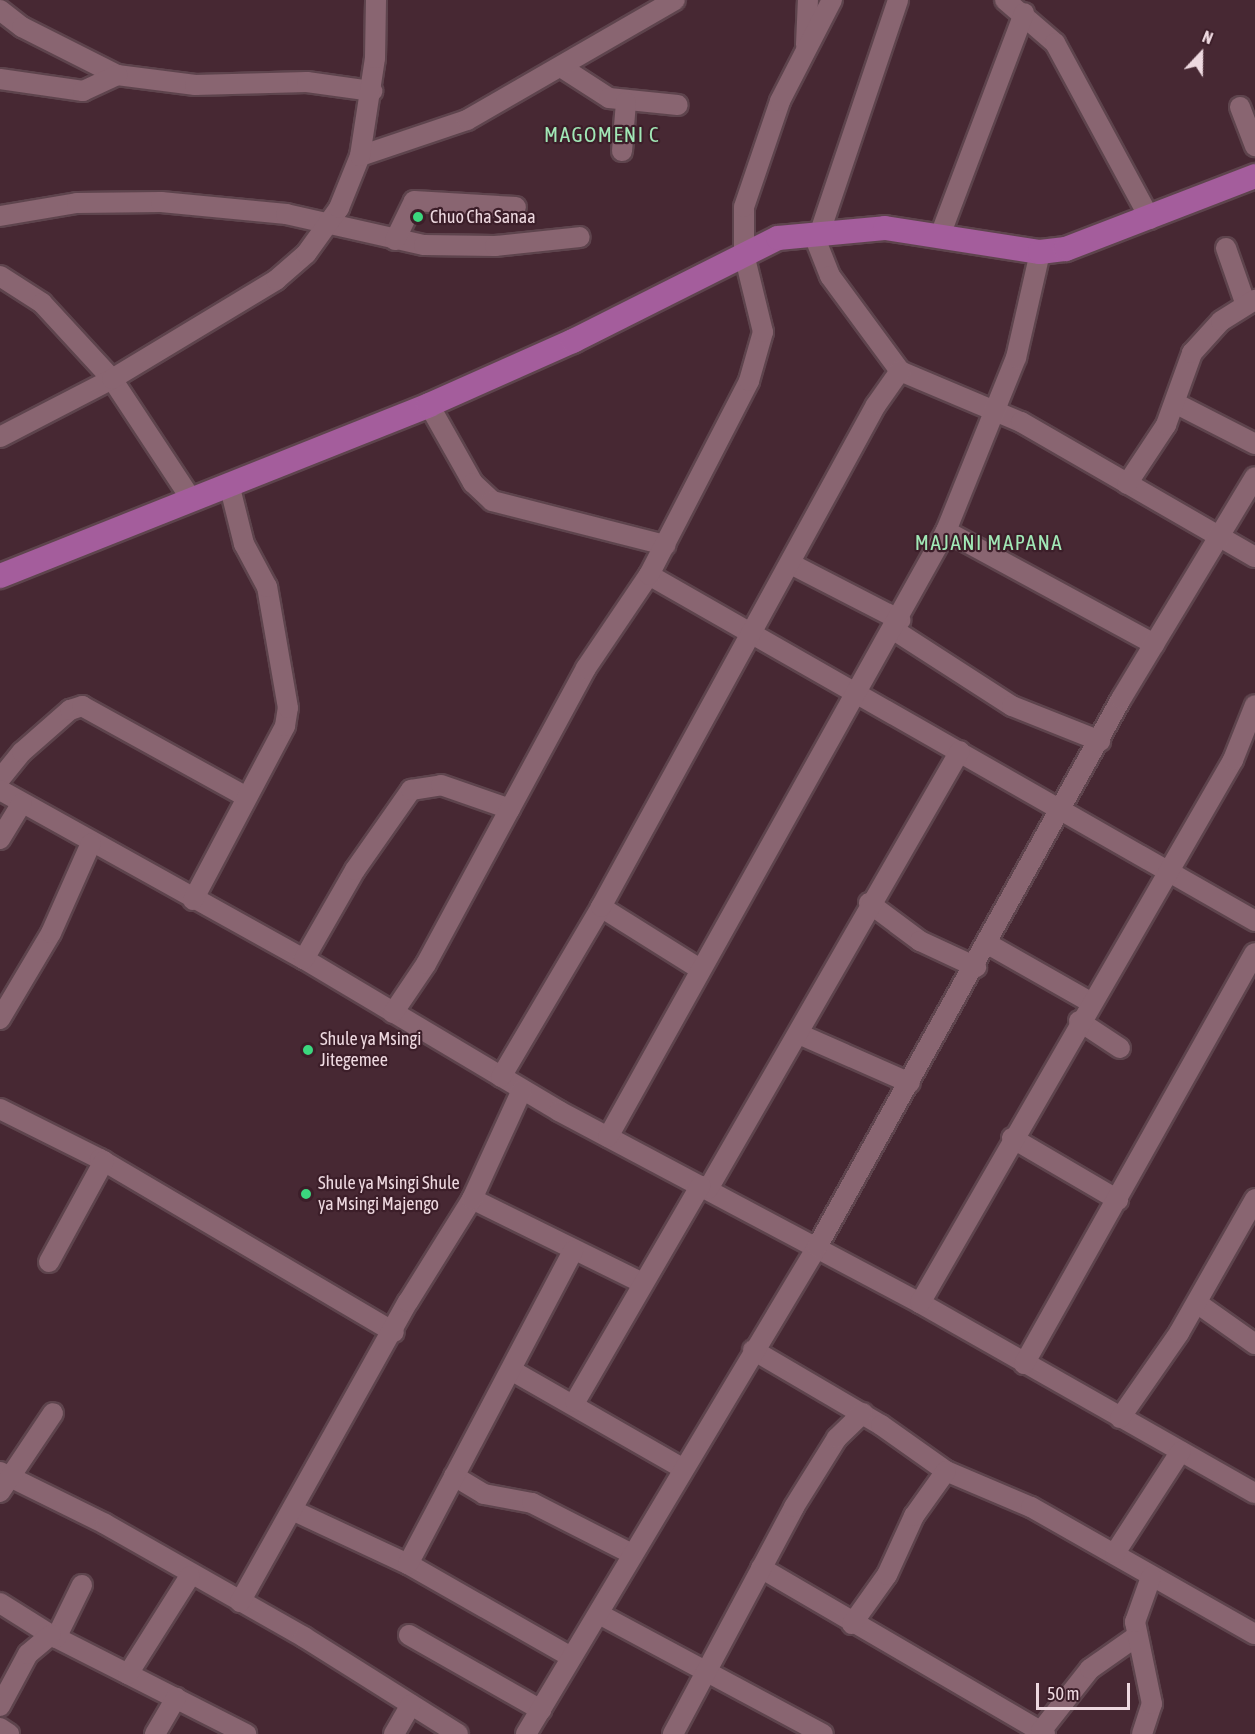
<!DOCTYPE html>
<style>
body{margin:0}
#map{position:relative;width:1255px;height:1734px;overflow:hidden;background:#472833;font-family:"Asap Condensed",sans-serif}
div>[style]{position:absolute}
.roads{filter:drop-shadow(2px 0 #5e444d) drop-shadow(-2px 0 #5e444d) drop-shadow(0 2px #5e444d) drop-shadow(0 -2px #5e444d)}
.minor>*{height:20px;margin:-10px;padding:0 10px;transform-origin:10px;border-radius:10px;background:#896571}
.major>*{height:24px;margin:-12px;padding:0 12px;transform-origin:12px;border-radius:12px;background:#a45d9c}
.dots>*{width:16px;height:16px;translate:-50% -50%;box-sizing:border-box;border:3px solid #3c1e29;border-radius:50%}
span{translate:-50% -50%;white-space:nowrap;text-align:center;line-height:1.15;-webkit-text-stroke:4.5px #3c1e29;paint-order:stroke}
.poi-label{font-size:18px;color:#eed9e0}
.left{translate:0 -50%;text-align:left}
.quarter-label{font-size:21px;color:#a1e8b6;letter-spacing:1.5px}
.north{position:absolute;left:1171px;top:24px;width:60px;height:60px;-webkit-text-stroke:4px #3c1e29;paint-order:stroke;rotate:22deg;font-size:16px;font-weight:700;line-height:24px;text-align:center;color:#eed9e0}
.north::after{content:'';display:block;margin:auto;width:21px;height:27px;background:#eed9e0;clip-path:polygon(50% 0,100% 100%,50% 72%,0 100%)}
.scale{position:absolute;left:1036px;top:1683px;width:94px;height:27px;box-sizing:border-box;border:3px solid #eed9e0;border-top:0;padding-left:8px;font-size:18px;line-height:21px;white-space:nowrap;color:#eed9e0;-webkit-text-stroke:4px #3c1e29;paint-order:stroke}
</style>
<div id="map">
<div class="roads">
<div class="minor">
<i style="left:1005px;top:0;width:66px;rotate:40.7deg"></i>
<i style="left:1055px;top:43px;width:200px;rotate:61.6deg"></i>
<i style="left:0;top:10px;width:28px;rotate:38deg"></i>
<i style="left:22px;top:27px;width:106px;rotate:26.8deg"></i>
<i style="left:117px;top:75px;width:79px;rotate:7.3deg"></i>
<i style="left:195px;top:85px;width:112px;rotate:-1.5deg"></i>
<i style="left:307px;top:82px;width:66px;rotate:7.9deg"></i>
<i style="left:806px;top:45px;width:45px;rotate:-87.5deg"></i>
<i style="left:561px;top:67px;width:57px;rotate:32.9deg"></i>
<i style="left:609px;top:98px;width:69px;rotate:5.8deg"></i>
<i style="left:0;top:79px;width:84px;rotate:8.2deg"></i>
<i style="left:83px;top:91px;width:38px;rotate:-25deg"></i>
<i style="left:1240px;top:107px;width:42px;rotate:69deg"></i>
<i style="left:622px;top:151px;width:49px;rotate:-85.3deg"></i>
<i style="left:360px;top:156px;width:113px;rotate:-18.6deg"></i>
<i style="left:467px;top:120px;width:240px;rotate:-30deg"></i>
<i style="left:0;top:216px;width:78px;rotate:-9.6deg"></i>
<i style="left:77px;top:203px;width:84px;rotate:-0.7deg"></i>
<i style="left:161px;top:202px;width:126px;rotate:5.5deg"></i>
<i style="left:286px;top:214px;width:141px;rotate:12.7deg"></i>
<i style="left:424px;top:245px;width:71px;rotate:0.8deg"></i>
<i style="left:495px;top:246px;width:85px;rotate:-6deg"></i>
<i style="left:820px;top:232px;width:245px;rotate:-71.4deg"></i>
<i style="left:813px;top:233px;width:46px;rotate:68.4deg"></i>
<i style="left:830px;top:276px;width:118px;rotate:53.6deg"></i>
<i style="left:900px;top:371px;width:131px;rotate:22.9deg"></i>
<i style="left:1021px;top:422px;width:270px;rotate:30deg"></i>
<i style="left:941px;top:233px;width:235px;rotate:-69.3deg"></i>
<i style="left:395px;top:240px;width:43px;rotate:-64deg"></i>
<i style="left:414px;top:201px;width:102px;rotate:3.4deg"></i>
<i style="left:1226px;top:248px;width:60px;rotate:70.7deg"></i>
<i style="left:0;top:276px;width:50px;rotate:32.7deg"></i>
<i style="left:42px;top:303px;width:103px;rotate:47.4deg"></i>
<i style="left:112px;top:379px;width:144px;rotate:56.6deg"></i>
<i style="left:1175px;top:403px;width:90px;rotate:27.1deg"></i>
<i style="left:429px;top:405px;width:90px;rotate:60.6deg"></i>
<i style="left:473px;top:483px;width:26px;rotate:43deg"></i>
<i style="left:492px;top:501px;width:179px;rotate:14.3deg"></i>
<i style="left:0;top:437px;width:126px;rotate:-27.4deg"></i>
<i style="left:112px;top:379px;width:192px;rotate:-31.1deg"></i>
<i style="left:276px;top:280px;width:40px;rotate:-41deg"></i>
<i style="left:306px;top:254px;width:57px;rotate:-54.3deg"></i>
<i style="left:339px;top:208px;width:56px;rotate:-68deg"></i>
<i style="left:360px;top:156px;width:99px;rotate:-81.3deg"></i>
<i style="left:375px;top:58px;width:58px;rotate:-89deg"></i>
<i style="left:1127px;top:484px;width:71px;rotate:-56.5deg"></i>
<i style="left:1166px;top:425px;width:77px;rotate:-70.1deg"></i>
<i style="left:1192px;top:353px;width:43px;rotate:-47.8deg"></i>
<i style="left:1221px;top:321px;width:40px;rotate:-32deg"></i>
<i style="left:946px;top:531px;width:237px;rotate:28.5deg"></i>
<i style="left:791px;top:564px;width:123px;rotate:27.2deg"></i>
<i style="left:649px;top:575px;width:698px;rotate:29.72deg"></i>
<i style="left:894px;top:630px;width:140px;rotate:32.8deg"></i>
<i style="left:1012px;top:706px;width:95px;rotate:21.7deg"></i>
<i style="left:0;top:779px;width:35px;rotate:-51deg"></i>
<i style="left:22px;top:752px;width:64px;rotate:-41.2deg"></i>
<i style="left:70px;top:710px;width:13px;rotate:-18deg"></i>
<i style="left:82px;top:706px;width:186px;rotate:28.9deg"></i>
<i style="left:0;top:790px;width:348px;rotate:29.1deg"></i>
<i style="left:304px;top:959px;width:297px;rotate:30.8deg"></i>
<i style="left:559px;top:1111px;width:409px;rotate:28deg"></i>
<i style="left:920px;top:1303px;width:385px;rotate:29.6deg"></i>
<i style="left:0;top:839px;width:42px;rotate:-58.6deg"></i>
<i style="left:193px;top:900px;width:197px;rotate:-62.1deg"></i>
<i style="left:285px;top:726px;width:18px;rotate:-81deg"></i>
<i style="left:288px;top:708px;width:123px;rotate:-99.8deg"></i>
<i style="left:267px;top:587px;width:49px;rotate:-118.1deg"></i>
<i style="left:244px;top:544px;width:62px;rotate:-104deg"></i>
<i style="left:869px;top:903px;width:64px;rotate:36.7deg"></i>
<i style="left:920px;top:941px;width:62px;rotate:24.9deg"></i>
<i style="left:601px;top:907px;width:117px;rotate:32.1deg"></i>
<i style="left:988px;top:944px;width:117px;rotate:29.6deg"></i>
<i style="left:304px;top:959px;width:103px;rotate:-60.2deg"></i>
<i style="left:355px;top:870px;width:98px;rotate:-55deg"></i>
<i style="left:411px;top:790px;width:30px;rotate:-9deg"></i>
<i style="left:441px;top:785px;width:73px;rotate:19.2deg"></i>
<i style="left:393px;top:1013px;width:59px;rotate:-56deg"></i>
<i style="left:426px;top:964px;width:336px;rotate:-61.6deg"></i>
<i style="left:586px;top:668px;width:112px;rotate:-55.9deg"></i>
<i style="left:649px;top:575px;width:218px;rotate:-62.7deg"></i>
<i style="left:749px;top:381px;width:51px;rotate:-74.1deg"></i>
<i style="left:763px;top:332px;width:80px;rotate:-103.7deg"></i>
<i style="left:744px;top:254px;width:47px;rotate:-90deg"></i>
<i style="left:744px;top:207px;width:112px;rotate:-71.2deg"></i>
<i style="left:780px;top:101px;width:114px;rotate:-62.8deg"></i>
<i style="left:0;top:1019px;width:100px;rotate:-59.3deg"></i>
<i style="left:51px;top:933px;width:98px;rotate:-66deg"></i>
<i style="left:1079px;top:1021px;width:49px;rotate:33.4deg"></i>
<i style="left:799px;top:1034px;width:121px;rotate:23.8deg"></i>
<i style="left:501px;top:1077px;width:197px;rotate:-59.5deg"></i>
<i style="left:601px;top:907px;width:572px;rotate:-61.29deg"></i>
<i style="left:876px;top:405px;width:42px;rotate:-54.8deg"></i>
<i style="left:0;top:1109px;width:112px;rotate:26.6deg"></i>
<i style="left:100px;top:1159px;width:341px;rotate:30.5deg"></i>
<i style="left:608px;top:1137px;width:694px;rotate:-60.85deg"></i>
<i style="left:946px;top:531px;width:187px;rotate:-68deg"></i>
<i style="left:1016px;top:358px;width:109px;rotate:-77.2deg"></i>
<i style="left:1012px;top:1138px;width:123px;rotate:30.3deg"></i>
<i style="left:708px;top:1189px;width:505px;rotate:-60.09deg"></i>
<i style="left:472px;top:1199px;width:188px;rotate:26.2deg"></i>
<i style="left:49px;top:1262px;width:115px;rotate:-61.4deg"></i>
<i style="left:920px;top:1303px;width:627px;rotate:-60.04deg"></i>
<i style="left:1233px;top:760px;width:59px;rotate:-68.2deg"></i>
<i style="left:1197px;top:1303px;width:71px;rotate:35.3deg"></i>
<i style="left:753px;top:1350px;width:148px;rotate:30.4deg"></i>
<i style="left:881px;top:1425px;width:80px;rotate:35.3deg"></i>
<i style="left:946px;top:1471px;width:92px;rotate:23deg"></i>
<i style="left:1031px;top:1507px;width:257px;rotate:29.6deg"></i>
<i style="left:1024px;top:1364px;width:471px;rotate:-60.7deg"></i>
<i style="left:511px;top:1370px;width:197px;rotate:29.8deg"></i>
<i style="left:575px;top:1402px;width:250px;rotate:-59.9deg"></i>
<i style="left:1120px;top:1418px;width:103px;rotate:-55.2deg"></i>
<i style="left:1179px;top:1333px;width:154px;rotate:-60.4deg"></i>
<i style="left:0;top:1472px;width:117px;rotate:26.3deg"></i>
<i style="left:105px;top:1524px;width:229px;rotate:29.6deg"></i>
<i style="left:304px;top:1637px;width:182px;rotate:32.2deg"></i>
<i style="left:454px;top:1476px;width:35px;rotate:31deg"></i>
<i style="left:484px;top:1494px;width:49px;rotate:10.6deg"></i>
<i style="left:532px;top:1503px;width:112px;rotate:27deg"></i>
<i style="left:0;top:1492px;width:95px;rotate:-56.1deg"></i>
<i style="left:292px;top:1510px;width:128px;rotate:25deg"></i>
<i style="left:408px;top:1564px;width:185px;rotate:29.7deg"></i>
<i style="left:1115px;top:1553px;width:121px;rotate:-57.1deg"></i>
<i style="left:408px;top:1564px;width:354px;rotate:-62.2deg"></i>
<i style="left:761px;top:1568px;width:329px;rotate:30.3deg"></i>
<i style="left:240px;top:1602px;width:344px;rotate:-60.8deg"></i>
<i style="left:408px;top:1302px;width:121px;rotate:-58.1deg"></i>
<i style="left:472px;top:1199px;width:120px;rotate:-65.4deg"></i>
<i style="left:0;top:1603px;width:60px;rotate:32.1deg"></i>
<i style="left:51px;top:1635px;width:219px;rotate:26.9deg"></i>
<i style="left:599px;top:1614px;width:254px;rotate:28.2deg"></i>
<i style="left:852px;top:1624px;width:60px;rotate:-54.5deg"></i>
<i style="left:887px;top:1575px;width:65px;rotate:-65.4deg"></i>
<i style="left:914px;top:1516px;width:55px;rotate:-54.6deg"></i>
<i style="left:409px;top:1635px;width:152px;rotate:29.6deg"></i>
<i style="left:56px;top:1638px;width:59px;rotate:-63.9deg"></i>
<i style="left:128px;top:1674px;width:116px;rotate:-57.7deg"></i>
<i style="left:0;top:1706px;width:59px;rotate:-61.7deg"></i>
<i style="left:28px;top:1654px;width:30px;rotate:-40deg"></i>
<i style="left:0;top:1728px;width:11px;rotate:34deg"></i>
<i style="left:1041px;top:1731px;width:79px;rotate:-51.7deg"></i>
<i style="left:1090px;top:1669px;width:57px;rotate:-35.1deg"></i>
<i style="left:155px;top:1734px;width:42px;rotate:-59.7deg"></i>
<i style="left:394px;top:1734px;width:34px;rotate:-60deg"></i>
<i style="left:526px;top:1734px;width:567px;rotate:-59.14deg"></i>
<i style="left:817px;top:1247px;width:627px;rotate:-60.98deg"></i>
<i style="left:1121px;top:699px;width:259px;rotate:-58.9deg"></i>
<i style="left:673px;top:1734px;width:257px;rotate:-61.9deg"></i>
<i style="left:794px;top:1507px;width:81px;rotate:-58.1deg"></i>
<i style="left:837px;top:1438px;width:36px;rotate:-44deg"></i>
<i style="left:1142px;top:1734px;width:32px;rotate:-72deg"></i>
<i style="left:1152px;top:1704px;width:84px;rotate:-101.7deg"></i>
<i style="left:1135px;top:1622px;width:48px;rotate:-70.4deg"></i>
</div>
<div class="major">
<i style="left:0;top:576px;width:462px;rotate:-21.7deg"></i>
<i style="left:429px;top:405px;width:158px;rotate:-24deg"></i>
<i style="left:573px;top:341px;width:229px;rotate:-26.7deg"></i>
<i style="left:778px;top:238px;width:107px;rotate:-5.3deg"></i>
<i style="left:885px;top:228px;width:157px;rotate:8.8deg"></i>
<i style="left:1040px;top:252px;width:26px;rotate:-7deg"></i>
<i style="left:1066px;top:249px;width:203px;rotate:-21.1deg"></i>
</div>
</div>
<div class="dots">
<i style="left:418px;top:217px;background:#3bd77e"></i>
<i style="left:308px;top:1050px;background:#3bd77e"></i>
<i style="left:306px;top:1194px;background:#3bd77e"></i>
</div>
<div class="poi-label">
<span class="left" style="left:430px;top:217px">Chuo Cha Sanaa</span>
<span class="left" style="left:320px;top:1050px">Shule ya Msingi<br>Jitegemee</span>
<span class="left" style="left:318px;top:1194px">Shule ya Msingi Shule<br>ya Msingi Majengo</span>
</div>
<div class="quarter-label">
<span style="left:602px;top:134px">MAGOMENI C</span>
<span style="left:989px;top:542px">MAJANI MAPANA</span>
</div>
<div class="north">N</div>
<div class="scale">50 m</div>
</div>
